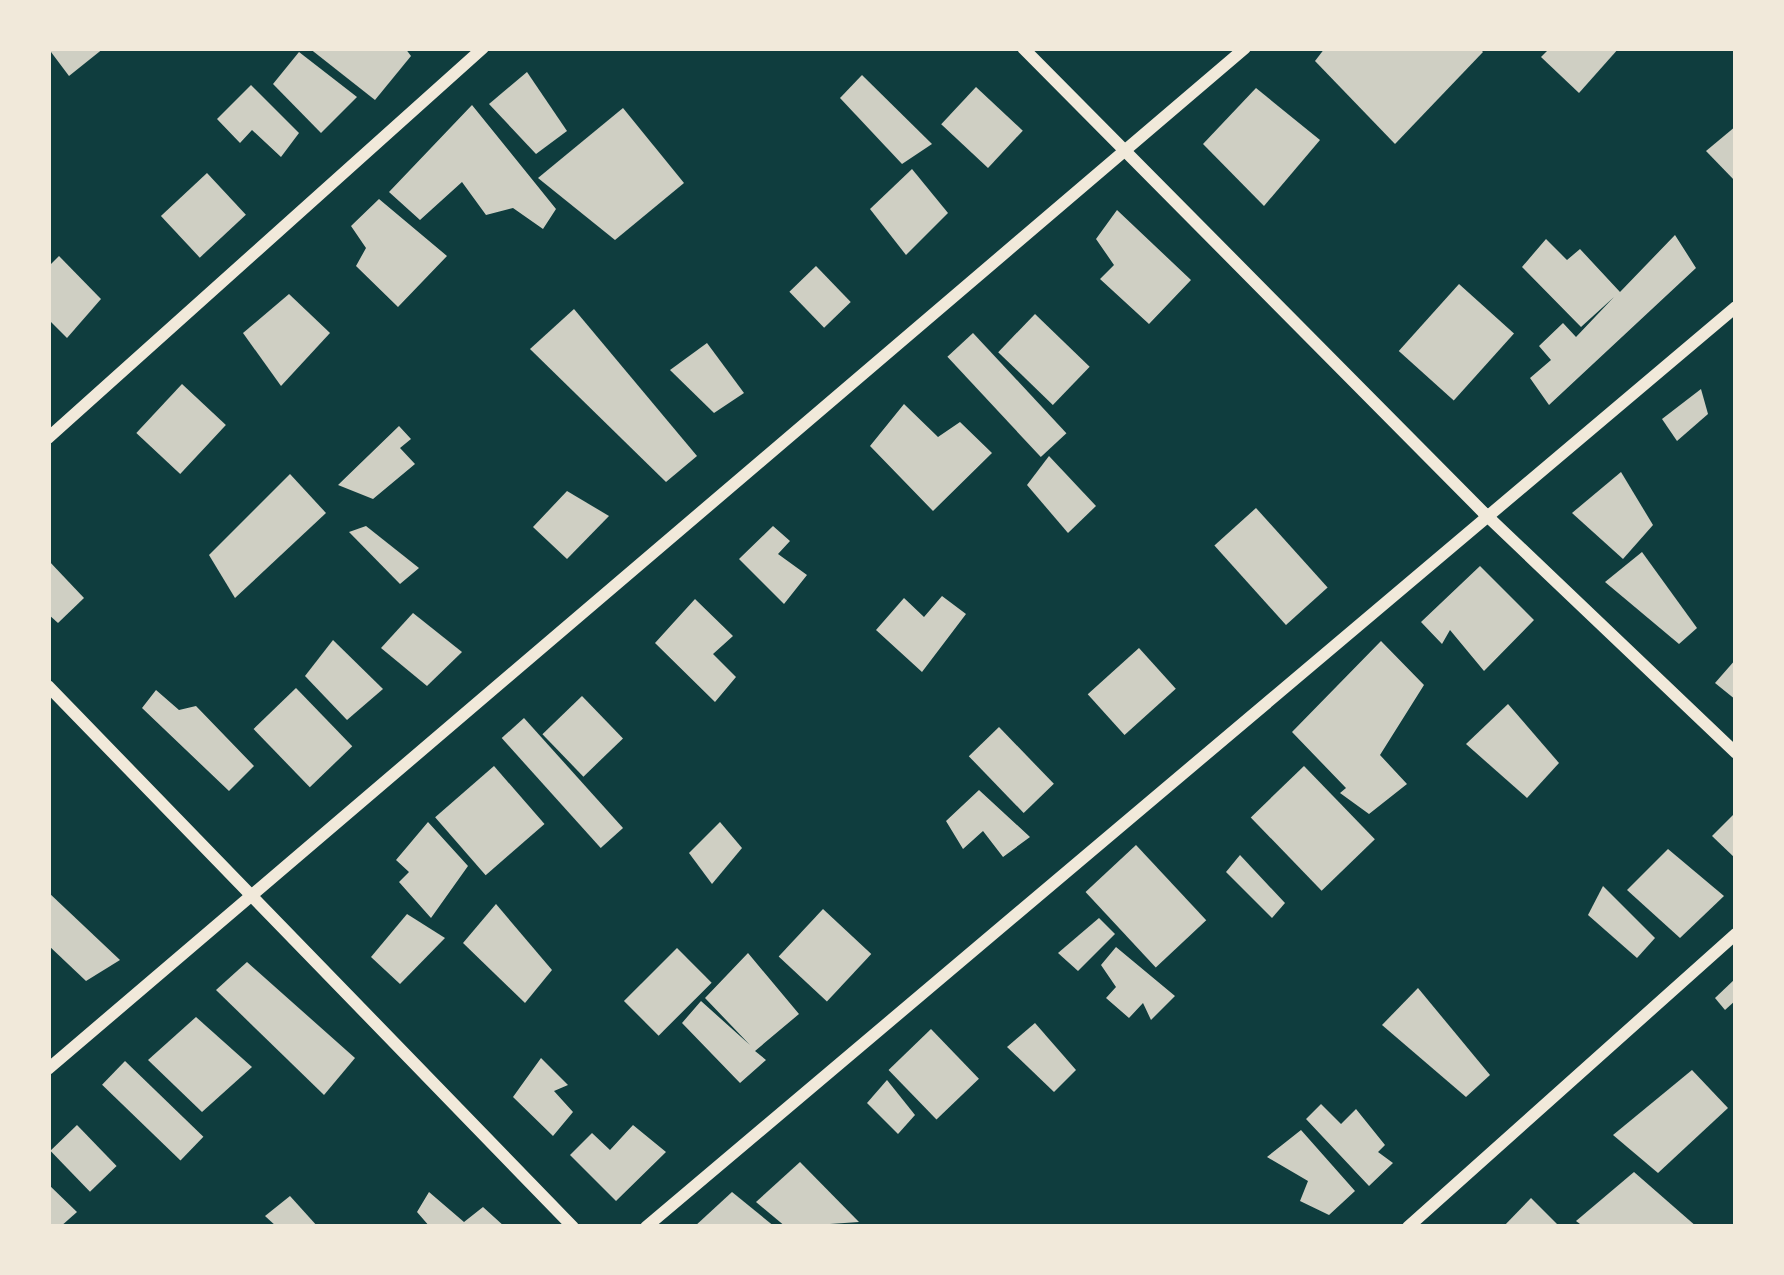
<!DOCTYPE html>
<style>
body{margin:0}
#map{position:relative;width:1784px;height:1275px;overflow:hidden;background:#0f3d3e;font-family:Overpass,sans-serif}
div>[style]{position:absolute}
.building>*{inset:0;background:#cfcfc3;transform-origin:0 0}
.minor>*{height:12px;margin:-6px;padding:0 6px;transform-origin:6px;border-radius:6px;background:#f1e9da}
span{translate:-50% -50%;white-space:nowrap;text-align:center;line-height:1.15;-webkit-text-stroke:9px #f1e9da;paint-order:stroke}
.frame{position:absolute;inset:0;border:51px solid #f1e9da;pointer-events:none}
</style>
<div id="map">
<div class="building">
<i style="clip-path:polygon(48px 48px,104px 48px,69px 76px)"></i>
<i style="clip-path:polygon(309px 48px,405px 48px,411px 56px,375px 100px)"></i>
<i style="clip-path:polygon(1325px 48px,1479px 48px,1483px 52px,1395px 144px,1315px 61px)"></i>
<i style="clip-path:polygon(1550px 48px,1619px 48px,1579px 93px,1541px 57px)"></i>
<i style="clip-path:polygon(299px 52px,357px 97px,321px 133px,273px 84px)"></i>
<i style="clip-path:polygon(527px 72px,567px 131px,536px 154px,489px 104px)"></i>
<i style="clip-path:polygon(862px 75px,932px 144px,902px 164px,840px 98px)"></i>
<i style="clip-path:polygon(251px 85px,299px 133px,281px 157px,252px 130px,240px 143px,217px 119px)"></i>
<i style="left:976px;top:87px;width:64px;height:51px;rotate:43deg"></i>
<i style="clip-path:polygon(1256px 88px,1320px 140px,1264px 206px,1203px 144px)"></i>
<i style="clip-path:polygon(472px 105px,556px 209px,543px 229px,513px 208px,486px 215px,462px 182px,420px 220px,389px 192px)"></i>
<i style="clip-path:polygon(623px 108px,684px 183px,615px 240px,538px 178px)"></i>
<i style="clip-path:polygon(1736px 126px,1736px 182px,1706px 151px)"></i>
<i style="clip-path:polygon(912px 169px,948px 213px,906px 255px,870px 209px)"></i>
<i style="left:207px;top:173px;width:57px;height:63px;rotate:47deg"></i>
<i style="clip-path:polygon(379px 199px,447px 256px,398px 307px,356px 266px,366px 248px,351px 226px)"></i>
<i style="clip-path:polygon(1117px 210px,1191px 280px,1149px 324px,1100px 279px,1114px 265px,1096px 239px)"></i>
<i style="clip-path:polygon(1675px 235px,1696px 268px,1549px 405px,1530px 378px,1551px 360px,1539px 346px,1563px 323px,1576px 337px,1614px 297px,1581px 327px,1522px 267px,1546px 239px,1567px 260px,1580px 249px,1620px 292px)"></i>
<i style="clip-path:polygon(59px 256px,101px 299px,67px 338px,48px 319px,48px 267px)"></i>
<i style="left:816px;top:266px;width:50px;height:37px;rotate:46deg"></i>
<i style="left:1459px;top:284px;width:74px;height:90px;rotate:42deg"></i>
<i style="clip-path:polygon(289px 294px,330px 333px,281px 386px,243px 333px)"></i>
<i style="clip-path:polygon(574px 309px,697px 456px,666px 482px,530px 349px)"></i>
<i style="left:1035px;top:314px;width:76px;height:53px;rotate:44deg"></i>
<i style="left:973px;top:333px;width:137px;height:35px;rotate:47deg"></i>
<i style="clip-path:polygon(707px 343px,744px 393px,714px 413px,670px 370px)"></i>
<i style="left:182px;top:384px;width:60px;height:67px;rotate:43deg"></i>
<i style="clip-path:polygon(1701px 389px,1708px 414px,1677px 441px,1662px 419px)"></i>
<i style="clip-path:polygon(904px 404px,938px 437px,960px 422px,992px 453px,933px 511px,870px 446px)"></i>
<i style="clip-path:polygon(399px 426px,411px 439px,400px 448px,415px 464px,373px 499px,338px 485px)"></i>
<i style="clip-path:polygon(1049px 456px,1096px 506px,1068px 533px,1027px 485px)"></i>
<i style="clip-path:polygon(1621px 472px,1653px 525px,1623px 559px,1572px 513px)"></i>
<i style="clip-path:polygon(290px 474px,326px 513px,235px 598px,209px 555px)"></i>
<i style="clip-path:polygon(567px 491px,609px 516px,567px 559px,533px 527px)"></i>
<i style="left:1256px;top:508px;width:107px;height:56px;rotate:48deg"></i>
<i style="clip-path:polygon(366px 526px,419px 568px,400px 584px,349px 532px)"></i>
<i style="clip-path:polygon(773px 526px,790px 541px,778px 554px,807px 575px,784px 604px,739px 559px)"></i>
<i style="clip-path:polygon(1642px 552px,1697px 628px,1679px 644px,1605px 582px)"></i>
<i style="clip-path:polygon(48px 560px,84px 598px,58px 623px,48px 614px)"></i>
<i style="clip-path:polygon(1480px 566px,1534px 620px,1484px 671px,1450px 630px,1442px 644px,1421px 622px)"></i>
<i style="clip-path:polygon(942px 596px,966px 614px,922px 672px,876px 630px,904px 598px,924px 617px)"></i>
<i style="clip-path:polygon(695px 599px,733px 636px,713px 654px,736px 677px,715px 702px,655px 643px)"></i>
<i style="clip-path:polygon(413px 613px,462px 652px,427px 686px,381px 648px)"></i>
<i style="clip-path:polygon(333px 640px,383px 689px,347px 720px,305px 676px)"></i>
<i style="clip-path:polygon(1381px 641px,1424px 685px,1380px 755px,1407px 784px,1369px 814px,1340px 793px,1346px 788px,1292px 732px)"></i>
<i style="left:1139px;top:648px;width:55px;height:69px;rotate:48deg"></i>
<i style="clip-path:polygon(1736px 659px,1736px 700px,1715px 683px)"></i>
<i style="left:296px;top:688px;width:81px;height:59px;rotate:46deg"></i>
<i style="clip-path:polygon(156px 690px,179px 710px,196px 706px,254px 766px,229px 791px,142px 708px)"></i>
<i style="left:582px;top:696px;width:59px;height:55px;rotate:46deg"></i>
<i style="clip-path:polygon(1508px 704px,1559px 763px,1527px 798px,1466px 744px)"></i>
<i style="left:524px;top:718px;width:148px;height:30px;rotate:48deg"></i>
<i style="left:999px;top:727px;width:79px;height:42px;rotate:46deg"></i>
<i style="left:494px;top:766px;width:77px;height:78px;rotate:49deg"></i>
<i style="left:1304px;top:766px;width:102px;height:74px;rotate:46deg"></i>
<i style="clip-path:polygon(979px 790px,1030px 837px,1003px 857px,983px 831px,963px 849px,946px 821px)"></i>
<i style="clip-path:polygon(1734px 814px,1736px 817px,1736px 859px,1712px 836px)"></i>
<i style="clip-path:polygon(428px 822px,468px 866px,431px 918px,399px 882px,409px 872px,396px 860px)"></i>
<i style="clip-path:polygon(720px 822px,742px 848px,712px 884px,689px 853px)"></i>
<i style="left:1136px;top:845px;width:103px;height:69px;rotate:47deg"></i>
<i style="clip-path:polygon(1668px 849px,1724px 896px,1680px 938px,1627px 890px)"></i>
<i style="clip-path:polygon(1240px 855px,1285px 903px,1272px 918px,1226px 872px)"></i>
<i style="clip-path:polygon(1603px 886px,1655px 938px,1637px 958px,1588px 915px)"></i>
<i style="clip-path:polygon(48px 892px,120px 960px,86px 981px,48px 945px)"></i>
<i style="clip-path:polygon(496px 904px,552px 970px,525px 1003px,463px 943px)"></i>
<i style="left:823px;top:909px;width:66px;height:65px;rotate:43deg"></i>
<i style="clip-path:polygon(407px 914px,445px 938px,400px 984px,371px 957px)"></i>
<i style="clip-path:polygon(1099px 918px,1115px 934px,1078px 971px,1058px 953px)"></i>
<i style="clip-path:polygon(1116px 947px,1175px 996px,1151px 1020px,1143px 1003px,1129px 1018px,1106px 998px,1116px 987px,1101px 965px)"></i>
<i style="left:677px;top:948px;width:49px;height:75px;rotate:45deg"></i>
<i style="clip-path:polygon(748px 953px,799px 1014px,755px 1051px,766px 1060px,740px 1083px,682px 1023px,701px 1001px,750px 1045px,705px 998px)"></i>
<i style="clip-path:polygon(247px 962px,355px 1058px,324px 1095px,216px 990px)"></i>
<i style="clip-path:polygon(1736px 978px,1736px 1000px,1725px 1010px,1715px 998px)"></i>
<i style="clip-path:polygon(1418px 988px,1490px 1075px,1466px 1097px,1382px 1025px)"></i>
<i style="clip-path:polygon(196px 1017px,252px 1067px,202px 1112px,148px 1060px)"></i>
<i style="clip-path:polygon(1035px 1023px,1076px 1070px,1054px 1092px,1007px 1047px)"></i>
<i style="left:931px;top:1029px;width:69px;height:59px;rotate:46deg"></i>
<i style="clip-path:polygon(541px 1058px,568px 1085px,554px 1091px,573px 1112px,553px 1136px,513px 1097px)"></i>
<i style="left:125px;top:1061px;width:109px;height:33px;rotate:44deg"></i>
<i style="clip-path:polygon(1692px 1070px,1728px 1108px,1658px 1173px,1613px 1135px)"></i>
<i style="clip-path:polygon(887px 1080px,915px 1115px,898px 1134px,867px 1103px)"></i>
<i style="clip-path:polygon(1321px 1104px,1341px 1124px,1356px 1109px,1385px 1145px,1378px 1152px,1393px 1163px,1369px 1186px,1306px 1119px)"></i>
<i style="left:77px;top:1125px;width:57px;height:37px;rotate:46deg"></i>
<i style="clip-path:polygon(633px 1125px,666px 1152px,616px 1201px,570px 1155px,592px 1133px,610px 1150px)"></i>
<i style="clip-path:polygon(1301px 1130px,1355px 1191px,1329px 1215px,1300px 1201px,1308px 1181px,1267px 1157px)"></i>
<i style="clip-path:polygon(800px 1162px,859px 1222px,786px 1227px,756px 1202px)"></i>
<i style="clip-path:polygon(1634px 1172px,1697px 1227px,1584px 1227px,1576px 1221px)"></i>
<i style="clip-path:polygon(48px 1184px,77px 1212px,60px 1227px,48px 1227px)"></i>
<i style="clip-path:polygon(429px 1192px,464px 1222px,483px 1207px,505px 1227px,430px 1227px,417px 1212px)"></i>
<i style="clip-path:polygon(732px 1192px,775px 1227px,694px 1227px)"></i>
<i style="clip-path:polygon(290px 1196px,318px 1227px,277px 1227px,265px 1216px)"></i>
<i style="clip-path:polygon(1531px 1198px,1560px 1227px,1503px 1227px)"></i>
</div>
<div class="minor">
<i style="left:1023px;top:48px;width:655px;rotate:45.25deg"></i>
<i style="left:1484px;top:513px;width:348px;rotate:43.6deg"></i>
<i style="left:48px;top:438px;width:584px;rotate:-41.88deg"></i>
<i style="left:48px;top:686px;width:754px;rotate:45.86deg"></i>
<i style="left:48px;top:1069px;width:1573px;rotate:-40.46deg"></i>
<i style="left:646px;top:1227px;width:1426px;rotate:-40.17deg"></i>
<i style="left:1408px;top:1227px;width:440px;rotate:-41.8deg"></i>
</div>
<div class="frame"></div>
</div>
